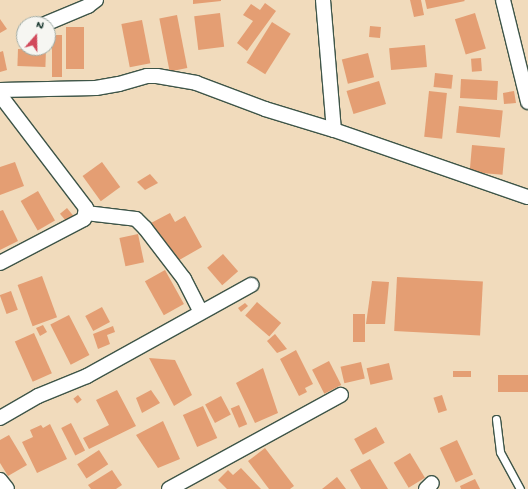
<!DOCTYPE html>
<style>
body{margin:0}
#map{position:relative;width:528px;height:489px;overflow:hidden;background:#f1dbbc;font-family:"Gochi Hand",sans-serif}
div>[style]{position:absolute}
.building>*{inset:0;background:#e49e73;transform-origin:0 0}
.roads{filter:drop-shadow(1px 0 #3e5548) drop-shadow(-1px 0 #3e5548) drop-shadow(0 1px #3e5548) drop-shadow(0 -1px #3e5548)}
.lane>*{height:7px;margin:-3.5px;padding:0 3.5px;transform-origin:3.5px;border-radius:3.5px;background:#fff}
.street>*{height:14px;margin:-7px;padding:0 7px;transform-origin:7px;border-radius:7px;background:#fff}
span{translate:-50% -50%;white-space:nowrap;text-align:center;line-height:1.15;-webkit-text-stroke:3px #f6f6f2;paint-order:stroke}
.north{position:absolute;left:16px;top:16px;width:40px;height:40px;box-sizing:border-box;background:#f6f6f2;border:1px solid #a0aca6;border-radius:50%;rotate:20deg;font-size:11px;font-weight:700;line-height:16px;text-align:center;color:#1f3d34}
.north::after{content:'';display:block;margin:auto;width:14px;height:18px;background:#d1495b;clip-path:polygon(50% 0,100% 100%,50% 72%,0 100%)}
</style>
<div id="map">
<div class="building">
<i style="clip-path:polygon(193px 0,221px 0,221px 1px,193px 4px)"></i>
<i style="clip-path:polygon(410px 0,421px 0,424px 15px,414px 17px)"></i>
<i style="clip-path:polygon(425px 0,464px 0,465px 1px,427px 9px)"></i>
<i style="clip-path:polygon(265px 3px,276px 11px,247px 51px,237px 43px,253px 21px,243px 15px,251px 4px,260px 10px)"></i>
<i style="left:220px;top:13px;width:34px;height:26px;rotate:83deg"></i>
<i style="left:475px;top:13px;width:37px;height:21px;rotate:73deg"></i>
<i style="left:177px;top:15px;width:54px;height:18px;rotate:79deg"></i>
<i style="clip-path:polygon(0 19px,7px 29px,0 33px)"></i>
<i style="left:142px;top:20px;width:44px;height:21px;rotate:79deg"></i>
<i style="left:272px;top:22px;width:22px;height:48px;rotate:32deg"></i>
<i style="left:370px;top:26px;width:11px;height:11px;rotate:5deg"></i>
<i style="left:66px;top:27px;width:18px;height:42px"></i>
<i style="left:52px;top:35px;width:10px;height:42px"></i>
<i style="left:425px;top:45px;width:22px;height:36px;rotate:85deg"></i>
<i style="left:18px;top:49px;width:28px;height:17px;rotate:2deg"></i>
<i style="clip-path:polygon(3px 51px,7px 70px,0 72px,0 52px)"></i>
<i style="left:368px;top:53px;width:25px;height:27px;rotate:76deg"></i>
<i style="left:481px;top:58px;width:13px;height:10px;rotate:86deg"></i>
<i style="left:435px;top:73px;width:18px;height:14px;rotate:6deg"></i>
<i style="left:461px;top:79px;width:37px;height:19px;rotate:3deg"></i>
<i style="left:379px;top:81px;width:24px;height:34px;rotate:73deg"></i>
<i style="left:429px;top:91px;width:18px;height:46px;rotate:6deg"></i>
<i style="clip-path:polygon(514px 91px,516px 103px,504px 104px,503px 93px)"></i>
<i style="left:459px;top:106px;width:44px;height:27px;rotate:6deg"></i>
<i style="left:472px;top:145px;width:33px;height:27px;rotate:5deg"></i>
<i style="clip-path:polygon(15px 162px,24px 186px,0 195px,0 167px)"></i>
<i style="left:102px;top:162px;width:31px;height:24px;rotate:54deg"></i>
<i style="clip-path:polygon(150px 174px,158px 183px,145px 190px,137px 182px)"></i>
<i style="left:38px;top:191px;width:34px;height:20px;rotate:60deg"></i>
<i style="left:67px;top:208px;width:13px;height:9px;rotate:51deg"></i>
<i style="clip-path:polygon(3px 210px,18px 241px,0 250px,0 211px)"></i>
<i style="clip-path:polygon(170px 213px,175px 222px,185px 216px,202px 247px,174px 263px,151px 223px)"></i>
<i style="left:138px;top:234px;width:29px;height:19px;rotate:78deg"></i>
<i style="left:223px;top:254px;width:23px;height:21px;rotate:49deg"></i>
<i style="left:165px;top:270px;width:39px;height:23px;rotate:61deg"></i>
<i style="left:42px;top:276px;width:44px;height:26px;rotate:70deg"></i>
<i style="left:397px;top:277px;width:86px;height:54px;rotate:3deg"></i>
<i style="clip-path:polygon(372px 281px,389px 282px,385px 324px,366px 324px)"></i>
<i style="left:11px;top:291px;width:20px;height:12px;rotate:70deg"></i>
<i style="left:257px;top:302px;width:32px;height:18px;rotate:41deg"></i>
<i style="clip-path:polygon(245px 303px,248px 306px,241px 312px,238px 308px)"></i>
<i style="left:102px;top:307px;width:17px;height:19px;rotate:62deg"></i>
<i style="left:353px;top:314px;width:12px;height:28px"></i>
<i style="left:69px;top:315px;width:45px;height:21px;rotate:63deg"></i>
<i style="clip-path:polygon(43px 325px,47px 332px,40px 336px,36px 328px)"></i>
<i style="clip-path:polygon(113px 326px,115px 332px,107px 335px,110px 344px,98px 349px,93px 334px)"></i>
<i style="left:34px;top:333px;width:44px;height:21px;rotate:66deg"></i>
<i style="clip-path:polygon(275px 334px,287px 349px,277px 353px,267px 341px)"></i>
<i style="clip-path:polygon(296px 350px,313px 384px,305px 388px,307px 392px,299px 396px,280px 359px)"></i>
<i style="clip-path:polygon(149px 358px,175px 360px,192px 395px,174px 406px)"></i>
<i style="left:329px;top:361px;width:27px;height:19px;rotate:63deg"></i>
<i style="left:361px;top:362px;width:17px;height:21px;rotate:77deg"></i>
<i style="left:389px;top:363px;width:17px;height:23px;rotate:77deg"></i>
<i style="clip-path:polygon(263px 368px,278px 413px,255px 423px,236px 383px)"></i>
<i style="left:471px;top:371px;width:6px;height:18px;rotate:90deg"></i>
<i style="left:528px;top:375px;width:17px;height:30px;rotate:90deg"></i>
<i style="clip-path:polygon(117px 390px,136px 426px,89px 449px,83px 438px,109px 425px,96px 400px)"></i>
<i style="clip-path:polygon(151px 390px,160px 403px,142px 413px,136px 398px)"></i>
<i style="left:78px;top:395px;width:6px;height:6px;rotate:51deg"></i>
<i style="left:442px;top:395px;width:16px;height:9px;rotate:72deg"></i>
<i style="left:221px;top:396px;width:21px;height:18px;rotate:62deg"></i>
<i style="left:239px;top:405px;width:21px;height:9px;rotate:67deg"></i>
<i style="left:203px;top:406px;width:35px;height:22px;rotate:66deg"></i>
<i style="clip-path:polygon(163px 421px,180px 459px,158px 468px,136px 435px)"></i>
<i style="left:71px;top:423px;width:31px;height:11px;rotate:63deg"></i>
<i style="clip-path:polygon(50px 424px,67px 459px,37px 473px,22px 442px,33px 437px,30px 430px,41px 425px,43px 428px)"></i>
<i style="left:376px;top:427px;width:18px;height:25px;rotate:61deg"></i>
<i style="clip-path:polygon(9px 435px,27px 465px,8px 476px,0 463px,0 440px)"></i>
<i style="left:457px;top:440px;width:38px;height:19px;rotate:65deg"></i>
<i style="clip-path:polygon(265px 448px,294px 486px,290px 489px,269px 489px,248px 461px)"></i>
<i style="left:99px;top:450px;width:17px;height:26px;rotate:57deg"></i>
<i style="left:410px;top:453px;width:29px;height:19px;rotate:59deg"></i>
<i style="clip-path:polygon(370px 459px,388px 489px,361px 489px,350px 470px)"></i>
<i style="clip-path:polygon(241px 468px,261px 489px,227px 489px,218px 480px,228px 470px,233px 475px)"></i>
<i style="clip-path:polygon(112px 470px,122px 485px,116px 489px,91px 489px,88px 485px)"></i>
<i style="clip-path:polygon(337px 477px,346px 489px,322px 489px)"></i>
<i style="clip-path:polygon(475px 479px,480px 489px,461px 489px,460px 486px)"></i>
</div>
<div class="roads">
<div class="lane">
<i style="left:496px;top:419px;width:33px;rotate:83deg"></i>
<i style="left:500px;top:452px;width:42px;rotate:61.6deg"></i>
</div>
<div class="street">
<i style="left:323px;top:0;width:130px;rotate:85.2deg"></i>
<i style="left:503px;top:0;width:105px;rotate:76.2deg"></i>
<i style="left:45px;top:24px;width:47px;rotate:-22.7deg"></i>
<i style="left:88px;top:6px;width:10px;rotate:-37deg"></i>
<i style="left:0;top:90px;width:96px;rotate:-1.2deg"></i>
<i style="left:96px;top:88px;width:23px;rotate:-10deg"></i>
<i style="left:119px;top:84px;width:29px;rotate:-16deg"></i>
<i style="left:147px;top:76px;width:10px"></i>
<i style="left:157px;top:76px;width:40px;rotate:10deg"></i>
<i style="left:196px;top:83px;width:74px;rotate:20.6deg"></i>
<i style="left:265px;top:109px;width:72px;rotate:16.9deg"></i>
<i style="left:334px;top:130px;width:205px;rotate:19.1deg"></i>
<i style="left:0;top:95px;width:142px;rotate:52.7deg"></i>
<i style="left:86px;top:208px;width:11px;rotate:100deg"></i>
<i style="left:84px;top:219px;width:95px;rotate:152.4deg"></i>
<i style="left:86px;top:213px;width:50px;rotate:6.8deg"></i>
<i style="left:136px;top:219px;width:13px;rotate:45deg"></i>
<i style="left:145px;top:228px;width:64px;rotate:52.6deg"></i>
<i style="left:184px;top:279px;width:37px;rotate:63deg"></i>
<i style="left:0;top:418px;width:44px;rotate:-30.1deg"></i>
<i style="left:38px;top:396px;width:53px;rotate:-22.2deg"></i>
<i style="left:87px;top:376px;width:188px;rotate:-29deg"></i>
<i style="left:0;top:480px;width:11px;rotate:52deg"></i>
<i style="left:169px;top:489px;width:196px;rotate:-28.7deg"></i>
<i style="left:426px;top:489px;width:8px;rotate:-45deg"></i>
</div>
</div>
<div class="north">N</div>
</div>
